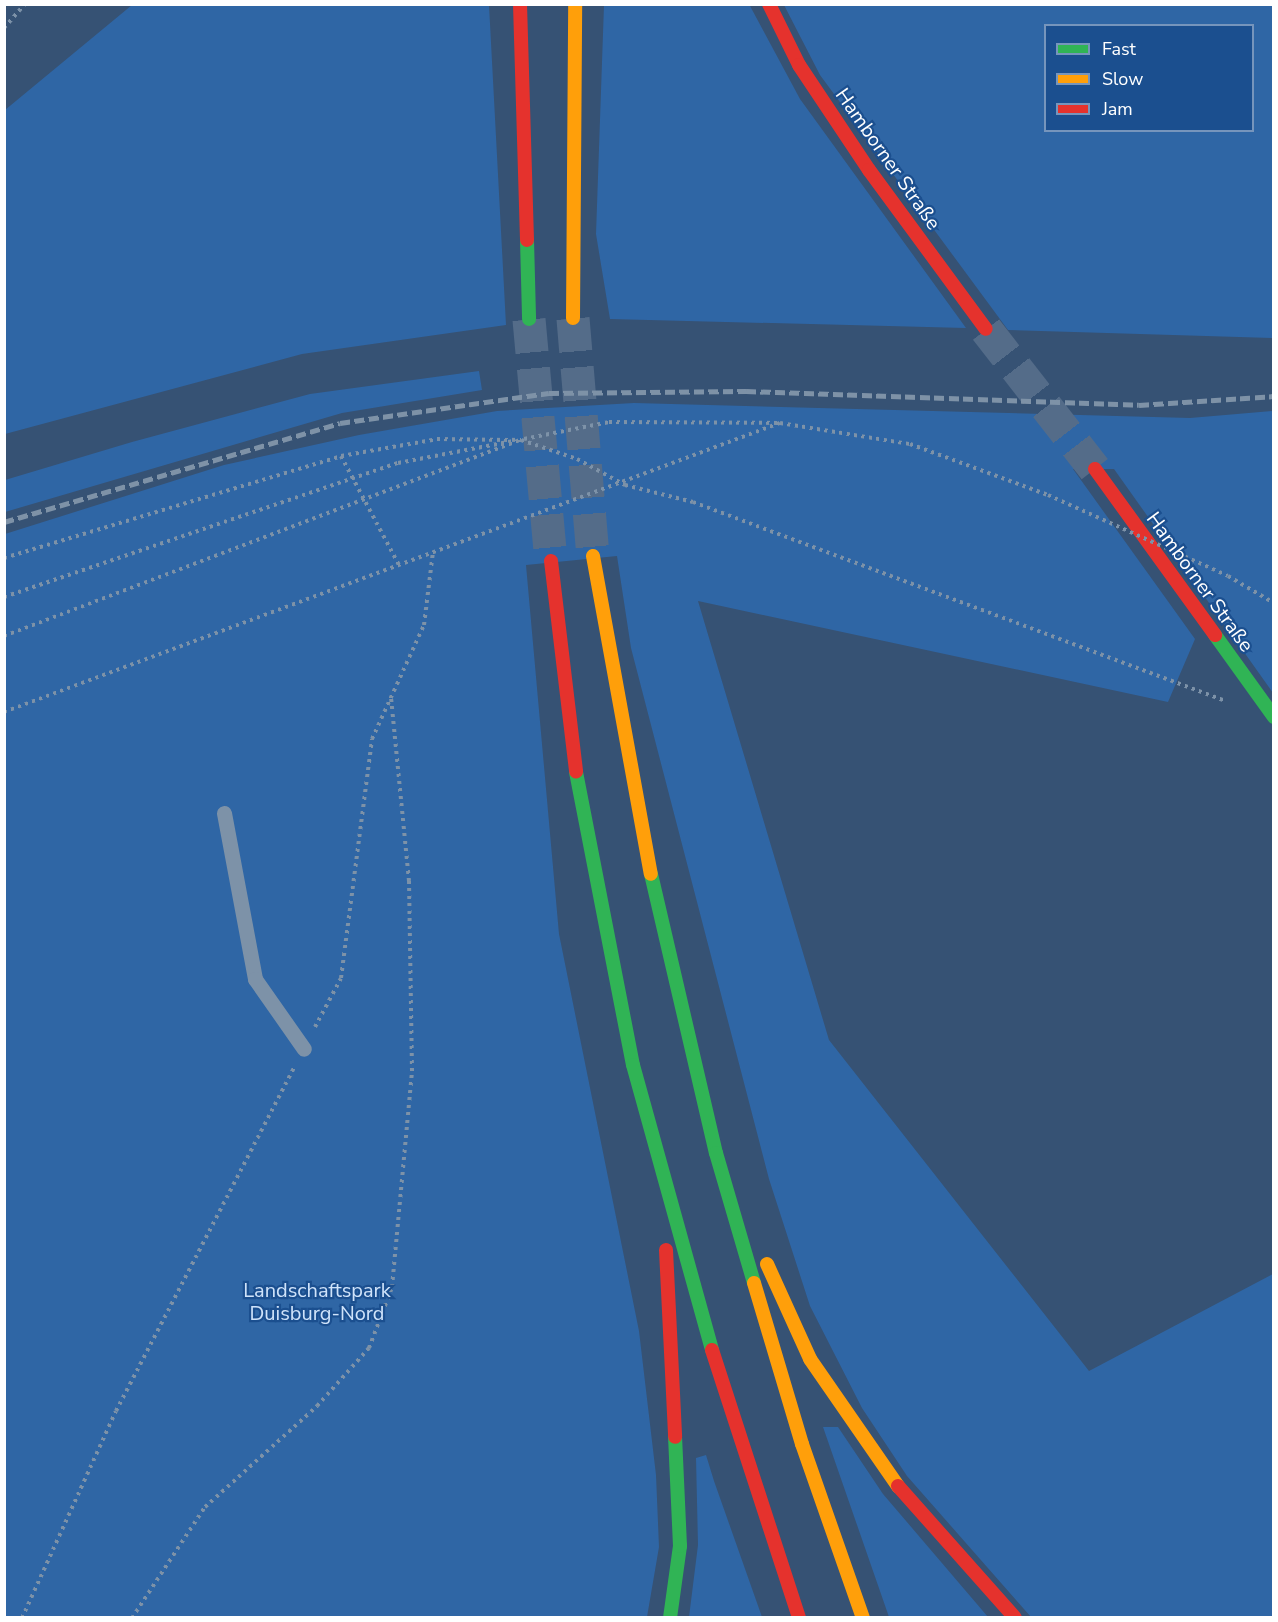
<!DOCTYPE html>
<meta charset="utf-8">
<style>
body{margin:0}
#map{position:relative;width:1278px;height:1622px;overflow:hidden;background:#365274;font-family:"Nunito Sans",sans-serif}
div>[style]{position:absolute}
.green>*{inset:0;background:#2f66a5}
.secondary-tunnel>*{height:33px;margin-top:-16.5px;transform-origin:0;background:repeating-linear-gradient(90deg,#546c89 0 33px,transparent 0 49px)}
.highway-tunnel>*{height:33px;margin-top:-16.5px;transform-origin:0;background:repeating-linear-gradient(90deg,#546c89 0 33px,transparent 0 49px)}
.path>*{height:4px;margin-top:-2px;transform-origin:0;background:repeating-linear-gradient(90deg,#7d92a8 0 3px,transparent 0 7.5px)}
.lane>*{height:15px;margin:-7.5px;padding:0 7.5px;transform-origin:7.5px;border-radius:7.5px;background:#7d92a8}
.fast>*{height:14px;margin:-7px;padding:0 7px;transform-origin:7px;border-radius:7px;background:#30b455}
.slow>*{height:14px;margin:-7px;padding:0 7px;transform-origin:7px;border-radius:7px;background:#ff9f0a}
.jam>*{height:14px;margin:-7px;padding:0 7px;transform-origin:7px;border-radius:7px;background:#e5322d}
.rail>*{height:4.5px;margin-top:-2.25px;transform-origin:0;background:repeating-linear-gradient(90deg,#7e92a7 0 10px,transparent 0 14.5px)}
.path-bridge>*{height:4px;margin-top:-2px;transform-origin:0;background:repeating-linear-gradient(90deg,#7d92a8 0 3px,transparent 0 7.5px)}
span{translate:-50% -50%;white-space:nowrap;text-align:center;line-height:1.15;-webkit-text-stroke:4.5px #1b4f8f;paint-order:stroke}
.street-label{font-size:20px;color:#fff}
.park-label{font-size:20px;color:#cfe3fa}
.frame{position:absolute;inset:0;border:6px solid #fff;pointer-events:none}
.legend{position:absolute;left:1044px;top:24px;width:210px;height:108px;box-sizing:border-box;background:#1b4f8f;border:2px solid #7695bc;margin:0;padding:8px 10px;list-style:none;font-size:18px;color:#fff}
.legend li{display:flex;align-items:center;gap:12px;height:30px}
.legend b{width:30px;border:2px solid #7695bc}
</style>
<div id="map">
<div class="green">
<i style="clip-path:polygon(749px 4px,800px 99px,966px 328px,610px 319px,596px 234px,604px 5px)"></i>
<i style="clip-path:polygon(132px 5px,489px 5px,506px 325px,302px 354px,5px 434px,5px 110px)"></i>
<i style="clip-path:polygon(evenodd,784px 5px,1273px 5px,1273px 338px,1008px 330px,820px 75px,784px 5px,1046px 26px,1252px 26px,1252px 130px,1046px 130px,1046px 26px)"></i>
<i style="clip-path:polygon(479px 371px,482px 390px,342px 413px,5px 512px,5px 480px,132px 442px,310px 394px)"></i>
<i style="clip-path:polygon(634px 403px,1190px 418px,1273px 411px,1273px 693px,1114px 469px,1073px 469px,1195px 639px,1168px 702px,698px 601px,829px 1040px,1089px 1371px,1273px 1274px,1273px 1617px,1031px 1617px,907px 1476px,862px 1408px,810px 1306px,769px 1179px,631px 648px,617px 556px,526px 565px,559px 934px,639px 1331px,656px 1475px,659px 1547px,647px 1617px,5px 1618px,5px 534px,224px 465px,359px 435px,497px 411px)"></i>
<i style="clip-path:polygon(823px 1427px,838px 1427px,883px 1494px,988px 1617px,889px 1617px)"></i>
<i style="clip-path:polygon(706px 1455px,714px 1481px,762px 1617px,689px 1617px,698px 1545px,696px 1458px)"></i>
</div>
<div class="secondary-tunnel">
<i style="left:986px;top:329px;width:177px;rotate:52.1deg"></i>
</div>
<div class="highway-tunnel">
<i style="left:573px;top:318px;width:239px;rotate:85.2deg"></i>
<i style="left:529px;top:319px;width:243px;rotate:84.8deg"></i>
</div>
<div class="path">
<i style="left:4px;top:28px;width:32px;rotate:-49deg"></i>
<i style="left:524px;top:439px;width:87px;rotate:-11.3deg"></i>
<i style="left:609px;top:422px;width:169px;rotate:0.3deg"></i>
<i style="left:341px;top:456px;width:123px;rotate:62deg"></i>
<i style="left:4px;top:558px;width:352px;rotate:-16.8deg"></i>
<i style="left:341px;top:456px;width:97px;rotate:-10deg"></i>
<i style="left:437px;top:439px;width:84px;rotate:0.7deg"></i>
<i style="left:521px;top:440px;width:59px;rotate:18.7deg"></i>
<i style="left:577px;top:459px;width:55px;rotate:28.4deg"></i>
<i style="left:625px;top:485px;width:70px;rotate:14deg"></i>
<i style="left:693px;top:502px;width:566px;rotate:20.48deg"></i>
<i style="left:1228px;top:576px;width:53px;rotate:30.4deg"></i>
<i style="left:4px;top:597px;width:416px;rotate:-18.8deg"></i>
<i style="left:398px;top:463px;width:117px;rotate:-10.8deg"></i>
<i style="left:4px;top:636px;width:552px;rotate:-20.8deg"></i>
<i style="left:4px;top:712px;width:828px;rotate:-20.43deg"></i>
<i style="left:780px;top:423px;width:132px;rotate:9.2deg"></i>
<i style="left:910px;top:444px;width:147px;rotate:20.3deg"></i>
<i style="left:315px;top:1027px;width:55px;rotate:-62deg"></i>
<i style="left:341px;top:978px;width:241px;rotate:-82.6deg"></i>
<i style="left:372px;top:739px;width:125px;rotate:-65.5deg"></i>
<i style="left:424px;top:625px;width:74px;rotate:-83deg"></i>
<i style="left:22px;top:1618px;width:227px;rotate:-65.6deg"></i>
<i style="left:116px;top:1411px;width:386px;rotate:-62.6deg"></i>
<i style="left:132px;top:1618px;width:133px;rotate:-56.7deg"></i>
<i style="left:205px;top:1507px;width:151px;rotate:-42deg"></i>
<i style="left:317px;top:1406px;width:78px;rotate:-48.1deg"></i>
<i style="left:369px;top:1348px;width:65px;rotate:-69.3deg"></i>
<i style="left:392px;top:1287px;width:217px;rotate:-84.7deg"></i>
<i style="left:412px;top:1071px;width:190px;rotate:-90.9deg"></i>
<i style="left:409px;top:881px;width:183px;rotate:-95.6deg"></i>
</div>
<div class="lane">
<i style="left:224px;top:813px;width:169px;rotate:79.4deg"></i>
<i style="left:255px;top:979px;width:85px;rotate:55deg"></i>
</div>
<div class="fast">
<i style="left:527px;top:240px;width:79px;rotate:88.5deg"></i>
<i style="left:1215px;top:635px;width:101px;rotate:54.3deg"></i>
<i style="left:576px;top:772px;width:298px;rotate:79deg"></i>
<i style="left:633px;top:1065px;width:296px;rotate:74.5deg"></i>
<i style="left:651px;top:874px;width:286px;rotate:76.9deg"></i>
<i style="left:716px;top:1153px;width:135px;rotate:73.7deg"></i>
<i style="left:670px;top:1618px;width:73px;rotate:-82.1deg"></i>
<i style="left:680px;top:1546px;width:109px;rotate:-92.6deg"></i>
</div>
<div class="slow">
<i style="left:573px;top:318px;width:314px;rotate:-89.6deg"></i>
<i style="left:593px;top:556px;width:323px;rotate:79.7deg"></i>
<i style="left:767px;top:1264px;width:104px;rotate:65.6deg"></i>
<i style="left:810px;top:1359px;width:155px;rotate:55.3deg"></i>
<i style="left:754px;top:1283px;width:168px;rotate:73.4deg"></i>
<i style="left:802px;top:1444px;width:184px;rotate:70.7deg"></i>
</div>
<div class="jam">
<i style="left:520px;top:4px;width:236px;rotate:88.3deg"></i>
<i style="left:769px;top:4px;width:68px;rotate:63.8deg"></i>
<i style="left:799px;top:65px;width:126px;rotate:56.3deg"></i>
<i style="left:869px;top:170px;width:197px;rotate:53.7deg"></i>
<i style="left:1095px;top:469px;width:205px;rotate:54.1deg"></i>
<i style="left:551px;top:561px;width:212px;rotate:83.2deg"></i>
<i style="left:666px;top:1250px;width:187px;rotate:87.2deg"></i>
<i style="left:712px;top:1350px;width:282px;rotate:72deg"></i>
<i style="left:898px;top:1486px;width:176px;rotate:48.4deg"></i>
</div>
<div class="rail">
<i style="left:4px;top:522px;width:350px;rotate:-16.4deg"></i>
<i style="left:340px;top:423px;width:211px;rotate:-8.2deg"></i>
<i style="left:549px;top:393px;width:197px;rotate:-0.6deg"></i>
<i style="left:746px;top:391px;width:393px;rotate:2deg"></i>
<i style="left:1139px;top:405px;width:135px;rotate:-3.8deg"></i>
</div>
<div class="path-bridge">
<i style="left:1048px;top:495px;width:197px;rotate:24.2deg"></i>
</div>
<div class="street-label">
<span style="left:888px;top:159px;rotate:55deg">Hamborner Straße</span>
<span style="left:1200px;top:582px;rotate:54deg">Hamborner Straße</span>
</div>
<div class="park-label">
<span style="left:317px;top:1302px">Landschaftspark<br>Duisburg-Nord</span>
</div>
<div class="frame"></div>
<ul class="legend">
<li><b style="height:8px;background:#30b455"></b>Fast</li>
<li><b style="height:8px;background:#ff9f0a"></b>Slow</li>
<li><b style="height:8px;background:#e5322d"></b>Jam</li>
</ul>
</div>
